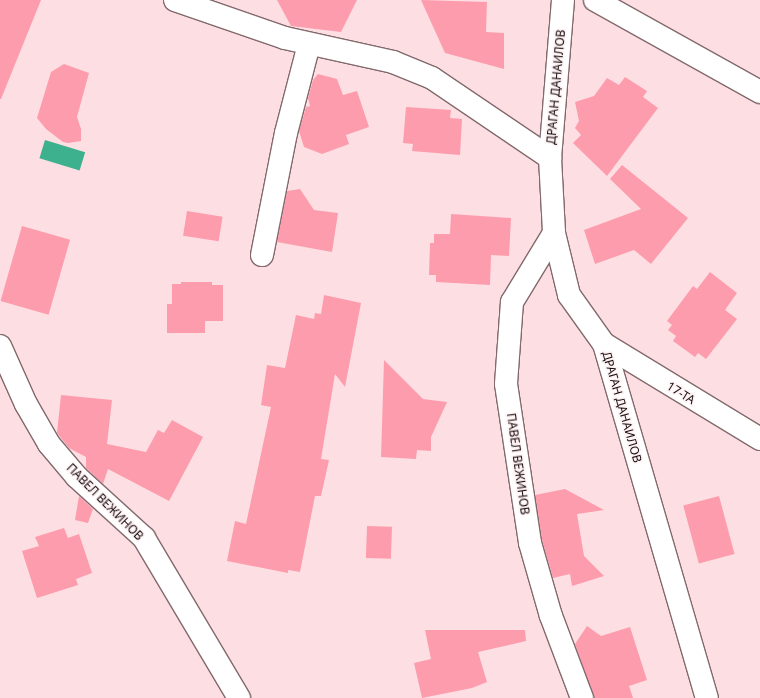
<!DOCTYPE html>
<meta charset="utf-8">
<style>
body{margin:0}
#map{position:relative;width:760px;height:698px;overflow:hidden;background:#fddfe3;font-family:"Noto Sans",sans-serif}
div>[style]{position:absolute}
.water>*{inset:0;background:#3db18d;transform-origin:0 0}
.building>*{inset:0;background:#fd9cac;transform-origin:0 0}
.roads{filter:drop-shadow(1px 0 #82696c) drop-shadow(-1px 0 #82696c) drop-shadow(0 1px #82696c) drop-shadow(0 -1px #82696c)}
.minor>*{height:22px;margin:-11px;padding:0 11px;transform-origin:11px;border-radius:11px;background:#fff}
span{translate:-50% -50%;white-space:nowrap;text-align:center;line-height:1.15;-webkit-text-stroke:3px #fef1f3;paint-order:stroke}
.street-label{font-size:12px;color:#150c0e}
</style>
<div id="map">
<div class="water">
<i style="left:45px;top:140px;width:42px;height:19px;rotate:17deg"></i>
</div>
<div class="building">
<i style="clip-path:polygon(0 0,41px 0,1px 99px,0 99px)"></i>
<i style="clip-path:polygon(277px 0,357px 0,341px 32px,291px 26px)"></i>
<i style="clip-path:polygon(421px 0,487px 2px,486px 32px,504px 33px,504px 69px,445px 53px)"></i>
<i style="clip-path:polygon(64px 64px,89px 73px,77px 117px,81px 129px,81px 141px,68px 143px,63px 142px,46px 129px,37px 118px,51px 72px)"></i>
<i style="clip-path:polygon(318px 74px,337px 79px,343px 95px,357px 91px,369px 127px,346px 135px,349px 144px,322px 154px,304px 147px,299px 131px,306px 107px,310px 106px,308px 98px,313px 80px)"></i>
<i style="clip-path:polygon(625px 77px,647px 91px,643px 97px,658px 108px,607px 176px,573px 143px,581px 135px,575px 128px,579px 121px,575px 102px,594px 96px,607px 78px,619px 85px)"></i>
<i style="clip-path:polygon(406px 107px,451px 110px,450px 118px,462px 119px,460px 155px,412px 151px,413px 144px,403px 143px)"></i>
<i style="clip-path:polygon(622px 165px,688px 218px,651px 264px,634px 250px,595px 264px,584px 230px,641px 209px,610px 179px)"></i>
<i style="clip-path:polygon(300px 189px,314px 210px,338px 213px,332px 252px,277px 242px,287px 191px)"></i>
<i style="left:187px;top:211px;width:36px;height:25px;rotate:9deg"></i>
<i style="clip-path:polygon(451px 214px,511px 218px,509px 256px,491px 255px,490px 285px,436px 282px,436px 275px,429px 275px,430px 243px,434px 243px,434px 234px,450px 234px)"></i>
<i style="left:22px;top:226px;width:50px;height:78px;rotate:16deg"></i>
<i style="clip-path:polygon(710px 272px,737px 293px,725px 310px,737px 319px,706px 359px,698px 353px,695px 357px,673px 341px,676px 336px,668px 330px,672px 325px,667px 321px,693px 286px,697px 289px)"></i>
<i style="clip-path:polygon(181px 282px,212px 282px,212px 285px,223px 285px,223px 321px,205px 321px,205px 333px,167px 333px,167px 304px,172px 304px,172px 284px,181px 284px)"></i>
<i style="clip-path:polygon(324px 295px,361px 303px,345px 387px,335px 374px,321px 459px,329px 460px,321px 496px,315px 496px,300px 572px,288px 570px,288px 573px,227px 561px,235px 521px,246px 524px,271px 407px,261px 405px,267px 365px,285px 368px,296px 315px,314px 319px,315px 313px,321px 314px)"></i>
<i style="clip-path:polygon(384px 360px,423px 399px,447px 402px,431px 437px,431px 451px,417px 450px,416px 459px,381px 457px)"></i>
<i style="clip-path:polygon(61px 395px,112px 400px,107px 444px,146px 452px,158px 430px,164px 433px,172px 420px,203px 437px,169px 501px,108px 469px,103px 484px,86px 468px,86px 457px,69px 448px,57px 433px)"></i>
<i style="clip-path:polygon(565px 489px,604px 510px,577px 514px,584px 556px,604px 576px,572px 586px,570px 574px,553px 578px,542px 540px,535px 495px)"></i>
<i style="clip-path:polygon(79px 496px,93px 509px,88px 523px,75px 520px)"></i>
<i style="left:719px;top:496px;width:60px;height:37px;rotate:75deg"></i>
<i style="left:367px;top:526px;width:25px;height:32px;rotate:2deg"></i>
<i style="clip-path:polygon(64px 528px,68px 538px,79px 534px,92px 573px,76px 579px,78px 585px,37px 598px,22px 551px,39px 546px,35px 537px)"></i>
<i style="clip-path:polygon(587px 626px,601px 636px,630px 627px,647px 680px,629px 686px,633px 698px,594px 698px,575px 644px)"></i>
<i style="clip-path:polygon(425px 630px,525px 630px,526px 641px,478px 652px,487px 682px,472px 688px,422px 698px,414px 663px,431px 659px)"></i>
</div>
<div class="roads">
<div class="minor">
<i style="left:175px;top:0;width:116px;rotate:19.1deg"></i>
<i style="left:285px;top:38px;width:111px;rotate:12.5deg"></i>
<i style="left:393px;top:62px;width:42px;rotate:22.3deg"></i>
<i style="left:432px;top:78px;width:143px;rotate:34.1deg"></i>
<i style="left:563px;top:0;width:159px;rotate:94.7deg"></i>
<i style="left:550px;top:158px;width:75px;rotate:86.9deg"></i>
<i style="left:554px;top:233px;width:64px;rotate:76.4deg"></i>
<i style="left:569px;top:295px;width:60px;rotate:54.5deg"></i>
<i style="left:604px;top:344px;width:369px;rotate:73.8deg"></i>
<i style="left:595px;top:0;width:189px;rotate:29.1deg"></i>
<i style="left:554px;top:233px;width:81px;rotate:121.3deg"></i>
<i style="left:512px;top:302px;width:82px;rotate:94.2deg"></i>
<i style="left:506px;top:384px;width:161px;rotate:81.4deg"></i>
<i style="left:530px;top:543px;width:76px;rotate:74deg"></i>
<i style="left:551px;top:616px;width:88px;rotate:69.3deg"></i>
<i style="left:262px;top:255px;width:124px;rotate:-78.9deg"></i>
<i style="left:286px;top:133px;width:92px;rotate:-75.5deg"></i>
<i style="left:604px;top:344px;width:183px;rotate:31.3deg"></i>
<i style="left:0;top:346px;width:64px;rotate:65.9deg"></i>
<i style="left:26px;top:404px;width:46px;rotate:60.1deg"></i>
<i style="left:49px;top:444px;width:43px;rotate:49.7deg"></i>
<i style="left:77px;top:477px;width:91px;rotate:42.3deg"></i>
<i style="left:144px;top:538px;width:186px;rotate:59.3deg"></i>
</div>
</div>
<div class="street-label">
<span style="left:556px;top:87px;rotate:-85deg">ДРАГАН ДАНАИЛОВ</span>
<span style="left:681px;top:393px;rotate:32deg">17-ТА</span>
<span style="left:622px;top:407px;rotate:74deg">ДРАГАН ДАНАИЛОВ</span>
<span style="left:518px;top:464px;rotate:82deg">ПАВЕЛ ВЕЖИНОВ</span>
<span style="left:105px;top:502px;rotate:45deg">ПАВЕЛ ВЕЖИНОВ</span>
</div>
</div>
